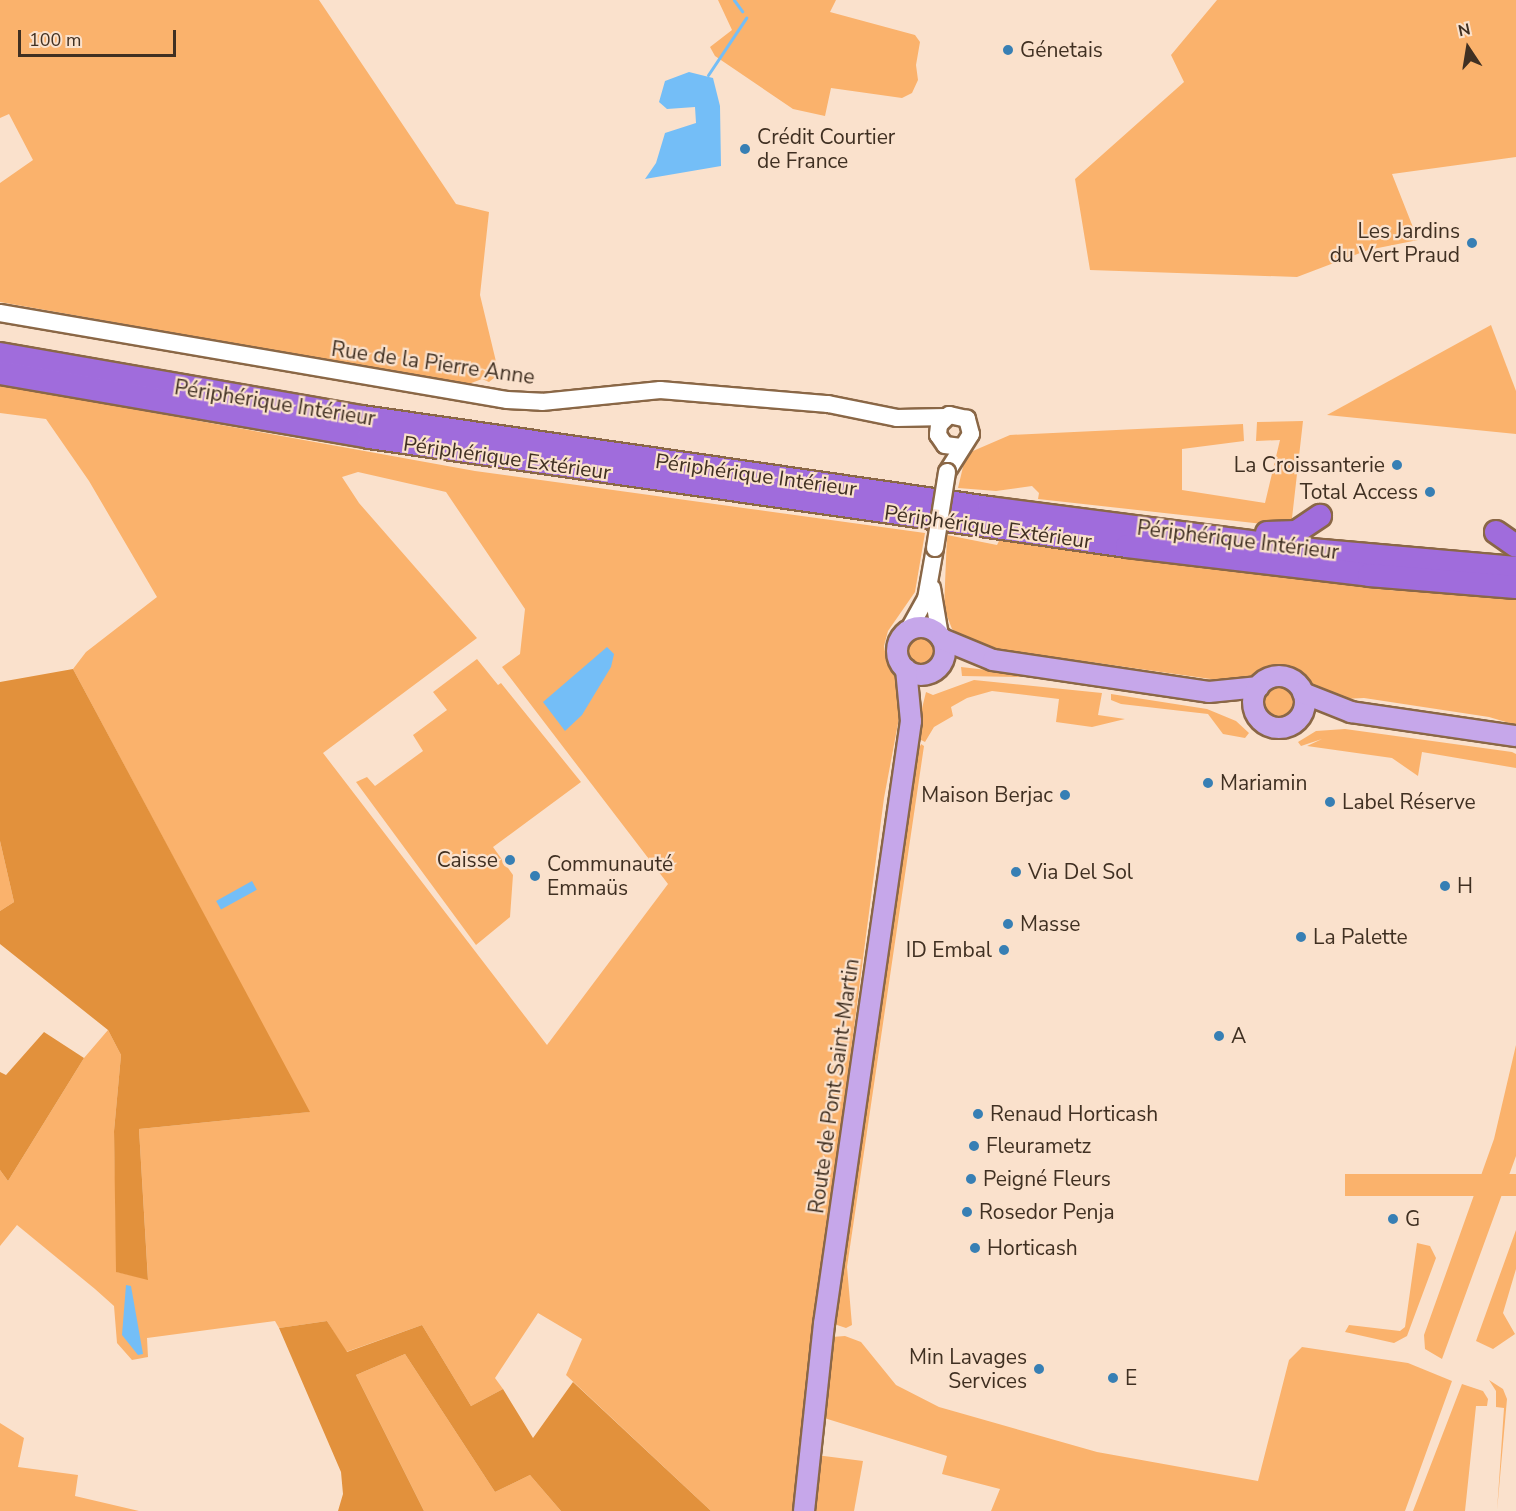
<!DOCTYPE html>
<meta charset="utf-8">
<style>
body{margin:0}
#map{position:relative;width:1516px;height:1511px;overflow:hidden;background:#fae1cc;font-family:"Nunito Sans",sans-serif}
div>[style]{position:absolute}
.green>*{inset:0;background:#fab26c;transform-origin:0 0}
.round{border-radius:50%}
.forest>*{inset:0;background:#e2913c}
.water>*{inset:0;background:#74bef7;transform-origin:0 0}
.stream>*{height:3px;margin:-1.5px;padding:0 1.5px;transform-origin:1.5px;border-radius:1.5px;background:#74bef7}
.roads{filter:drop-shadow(2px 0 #8a6746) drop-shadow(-2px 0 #8a6746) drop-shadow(0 2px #8a6746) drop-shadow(0 -2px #8a6746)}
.minor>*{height:16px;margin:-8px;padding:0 8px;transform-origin:8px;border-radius:8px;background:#fff}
.major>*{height:20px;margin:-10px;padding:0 10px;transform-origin:10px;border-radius:10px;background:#c6a7ea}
.major>.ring{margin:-10px;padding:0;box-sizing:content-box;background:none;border:20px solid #c6a7ea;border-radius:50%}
.highway>*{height:22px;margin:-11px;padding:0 11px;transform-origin:11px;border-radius:11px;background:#a06cdc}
.bridges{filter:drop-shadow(2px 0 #8a6746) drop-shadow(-2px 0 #8a6746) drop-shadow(0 2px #8a6746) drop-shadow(0 -2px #8a6746)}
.minor-bridge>*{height:16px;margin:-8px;padding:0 8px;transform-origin:8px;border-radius:8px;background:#fff}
.dots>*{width:16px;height:16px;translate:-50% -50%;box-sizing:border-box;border:3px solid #fae1cc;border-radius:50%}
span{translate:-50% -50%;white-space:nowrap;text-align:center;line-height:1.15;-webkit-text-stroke:4.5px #fae1cc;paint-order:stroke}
.poi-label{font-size:21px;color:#403022}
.left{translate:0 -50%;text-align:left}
.right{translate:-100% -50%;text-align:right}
.street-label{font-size:21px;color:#403022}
.north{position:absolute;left:1438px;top:18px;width:60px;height:60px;-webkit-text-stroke:4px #fae1cc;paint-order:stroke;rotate:348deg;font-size:16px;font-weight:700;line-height:24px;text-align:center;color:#403022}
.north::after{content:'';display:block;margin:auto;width:21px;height:27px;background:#403022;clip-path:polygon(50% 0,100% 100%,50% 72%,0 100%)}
.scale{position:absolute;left:18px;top:30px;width:158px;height:27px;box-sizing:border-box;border:3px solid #403022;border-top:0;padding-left:8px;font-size:18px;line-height:21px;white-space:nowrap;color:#403022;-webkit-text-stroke:4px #fae1cc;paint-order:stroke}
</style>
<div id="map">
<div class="green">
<i style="clip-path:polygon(0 0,319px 0,456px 204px,489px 212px,480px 295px,499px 374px,489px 382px,482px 379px,466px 385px,0 302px,0 183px,33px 160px,9px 114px,0 118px)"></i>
<i style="clip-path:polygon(718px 0,836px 0,830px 12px,915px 35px,920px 42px,916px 65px,918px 80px,912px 93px,902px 98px,831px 88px,825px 116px,793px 109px,715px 56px,710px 47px,732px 30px)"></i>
<i style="clip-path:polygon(1217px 0,1516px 0,1516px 157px,1392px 174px,1418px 240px,1368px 250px,1297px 277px,1090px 270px,1075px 179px,1184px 82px,1171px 55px)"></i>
<i style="clip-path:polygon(1491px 325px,1516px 391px,1516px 434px,1327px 415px)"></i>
<i style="clip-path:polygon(evenodd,0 385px,475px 471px,925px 533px,915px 592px,888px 631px,884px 646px,887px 663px,898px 683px,900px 713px,884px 798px,804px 1410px,796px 1511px,711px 1511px,566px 1375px,582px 1339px,538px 1313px,495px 1378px,503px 1389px,471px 1406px,422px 1325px,346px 1352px,327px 1321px,279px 1328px,275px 1321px,147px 1338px,148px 1357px,132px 1360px,117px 1343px,114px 1306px,95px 1289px,17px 1225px,0 1246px,0 1170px,8px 1181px,84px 1058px,108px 1030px,121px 1055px,114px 1131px,117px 1272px,148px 1279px,139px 1129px,309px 1112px,73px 669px,86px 652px,157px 597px,89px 481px,46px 419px,0 413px,0 385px,358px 472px,446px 492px,525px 609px,520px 654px,502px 667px,668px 884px,547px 1045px,323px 753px,477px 638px,359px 503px,342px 477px,358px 472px)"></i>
<i style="clip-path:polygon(1303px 421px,1291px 527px,1038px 499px,1039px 493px,1032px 486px,996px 491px,958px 488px,966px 454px,1010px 435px,1243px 424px,1244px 441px,1182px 449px,1182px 490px,1265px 503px,1280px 440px,1256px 441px,1257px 422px)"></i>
<i style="clip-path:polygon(947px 535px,997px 545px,1000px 539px,1389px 590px,1516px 598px,1516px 725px,1489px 717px,1364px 698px,1343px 699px,1318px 691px,1289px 669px,1261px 672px,1248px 681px,1232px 682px,999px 649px,964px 638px,952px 629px,944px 608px)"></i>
<i class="round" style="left:904px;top:634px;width:34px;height:34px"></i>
<i style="clip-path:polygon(477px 659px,498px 685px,501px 683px,581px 782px,493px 847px,513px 875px,510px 917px,476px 945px,356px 782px,367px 777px,375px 786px,423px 751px,413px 735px,447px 710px,433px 692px)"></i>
<i style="clip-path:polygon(961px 667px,1102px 683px,1102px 687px,1026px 677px,962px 676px)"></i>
<i style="clip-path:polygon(974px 680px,1102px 693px,1098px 715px,1125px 719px,1092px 727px,1056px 722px,1059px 699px,992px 691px,967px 698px,951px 707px,953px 716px,934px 727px,925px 742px,915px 737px,926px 692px,933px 695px)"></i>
<i class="round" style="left:1262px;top:685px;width:34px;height:34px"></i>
<i style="clip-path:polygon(1111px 694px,1207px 709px,1236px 721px,1249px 733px,1245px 738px,1223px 734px,1208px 714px,1121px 704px,1111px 700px)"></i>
<i style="clip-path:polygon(1345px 729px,1512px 752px,1516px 754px,1516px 768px,1422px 752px,1418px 776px,1392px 758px,1307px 746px,1322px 739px,1301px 746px,1298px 742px,1316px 731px)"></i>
<i style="clip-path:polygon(921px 744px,924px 746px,847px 1267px,852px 1325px,846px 1328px,834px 1324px,914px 748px,919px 749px)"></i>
<i style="clip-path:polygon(0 841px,14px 902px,0 911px)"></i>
<i style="clip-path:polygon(1516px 1045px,1516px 1156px,1442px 1359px,1425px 1349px,1424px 1335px,1494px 1139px)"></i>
<i style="left:1516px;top:1174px;width:22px;height:171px;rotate:90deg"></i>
<i style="clip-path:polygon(1516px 1230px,1516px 1269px,1503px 1313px,1515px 1334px,1493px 1349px,1476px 1341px)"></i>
<i style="clip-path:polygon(1417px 1243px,1430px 1246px,1436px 1258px,1407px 1336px,1394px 1343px,1345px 1332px,1349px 1325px,1400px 1331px,1405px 1327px)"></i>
<i style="clip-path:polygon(845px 1336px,861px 1342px,896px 1385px,939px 1407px,1097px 1452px,1258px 1481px,1289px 1360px,1302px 1347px,1408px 1363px,1452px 1381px,1405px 1511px,991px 1511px,1000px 1489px,942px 1474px,947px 1456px,821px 1417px,832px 1337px)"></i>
<i style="clip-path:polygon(405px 1354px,495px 1492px,530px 1475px,561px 1511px,424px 1511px,356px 1375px)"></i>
<i style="clip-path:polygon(1489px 1380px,1503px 1389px,1507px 1399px,1497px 1511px,1504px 1408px,1496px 1407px,1496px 1391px)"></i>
<i style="clip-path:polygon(1462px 1384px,1483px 1391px,1488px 1399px,1487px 1406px,1476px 1406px,1465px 1511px,1413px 1511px)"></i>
<i style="clip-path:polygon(0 1423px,24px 1438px,18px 1467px,78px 1475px,75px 1496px,139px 1511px,0 1511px)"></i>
<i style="clip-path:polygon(816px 1455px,863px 1461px,854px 1511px,813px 1511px)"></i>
</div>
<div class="forest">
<i style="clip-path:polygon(73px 669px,310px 1112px,139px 1129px,148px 1280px,116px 1272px,114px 1131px,121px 1055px,108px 1030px,0 944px,0 911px,14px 902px,0 841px,0 682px)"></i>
<i style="clip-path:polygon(44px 1032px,84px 1058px,8px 1181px,0 1170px,0 1072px,6px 1075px)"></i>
<i style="clip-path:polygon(327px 1321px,347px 1352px,422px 1325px,471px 1406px,503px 1389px,533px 1438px,573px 1382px,711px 1511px,561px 1511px,530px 1475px,495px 1492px,405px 1354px,356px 1375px,424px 1511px,338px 1511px,343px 1494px,341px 1472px,279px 1328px)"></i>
</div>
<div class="water">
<i style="clip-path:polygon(689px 72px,713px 78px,720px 106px,721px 166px,645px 179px,656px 163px,665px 133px,696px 123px,695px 107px,667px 109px,659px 102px,665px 81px)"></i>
<i style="clip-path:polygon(607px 647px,614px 654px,611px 667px,582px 715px,565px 731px,543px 702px)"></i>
<i style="left:252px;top:881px;width:10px;height:41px;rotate:61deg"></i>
<i style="clip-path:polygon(126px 1285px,131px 1286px,143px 1354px,138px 1355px,122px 1335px)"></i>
</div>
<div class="stream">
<i style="left:734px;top:0;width:14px;rotate:54deg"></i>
<i style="left:708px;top:75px;width:69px;rotate:-56.3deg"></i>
</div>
<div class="roads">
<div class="minor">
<i style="left:0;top:313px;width:514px;rotate:9.74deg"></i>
<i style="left:507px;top:400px;width:35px;rotate:3deg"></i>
<i style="left:542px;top:402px;width:119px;rotate:-5.8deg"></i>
<i style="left:660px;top:390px;width:169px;rotate:4.8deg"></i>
<i style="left:828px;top:404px;width:70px;rotate:11.5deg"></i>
<i style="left:897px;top:418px;width:49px;rotate:-1.2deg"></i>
<i style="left:947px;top:472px;width:45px;rotate:-57.7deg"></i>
<i style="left:971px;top:434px;width:16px;rotate:-105deg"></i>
<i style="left:967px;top:419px;width:18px;rotate:-167deg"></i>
<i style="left:949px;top:415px;width:14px;rotate:135deg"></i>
<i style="left:939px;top:425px;width:10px;rotate:96deg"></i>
<i style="left:938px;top:435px;width:12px;rotate:55deg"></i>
<i style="left:945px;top:445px;width:16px;rotate:7deg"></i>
<i style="left:932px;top:588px;width:49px;rotate:80.5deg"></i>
<i style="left:908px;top:631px;width:37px;rotate:-61deg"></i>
<i style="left:926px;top:599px;width:52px;rotate:-80deg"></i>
</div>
<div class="major">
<i class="ring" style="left:897px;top:627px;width:28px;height:28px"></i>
<i style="left:942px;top:639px;width:55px;rotate:22.4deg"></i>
<i style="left:993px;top:660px;width:218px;rotate:8.4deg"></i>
<i style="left:1209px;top:692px;width:50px;rotate:-5.7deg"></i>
<i class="ring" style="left:1253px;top:676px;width:32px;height:32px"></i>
<i style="left:1303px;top:693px;width:52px;rotate:21.6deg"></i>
<i style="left:1351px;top:712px;width:167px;rotate:8.3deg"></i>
<i style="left:804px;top:1511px;width:188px;rotate:-83.9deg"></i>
<i style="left:824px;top:1324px;width:609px;rotate:-81.79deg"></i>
<i style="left:911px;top:721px;width:52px;rotate:-95.5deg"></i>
</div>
<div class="highway">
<i style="left:0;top:354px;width:367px;rotate:9.9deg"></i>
<i style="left:362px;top:417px;width:634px;rotate:8.26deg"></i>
<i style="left:989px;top:508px;width:336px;rotate:7.4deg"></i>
<i style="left:1322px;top:551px;width:195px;rotate:5deg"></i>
<i style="left:0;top:373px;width:375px;rotate:9.8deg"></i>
<i style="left:369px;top:437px;width:766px;rotate:8.18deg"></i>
<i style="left:1127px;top:546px;width:244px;rotate:6.8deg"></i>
<i style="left:1369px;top:575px;width:147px;rotate:4.7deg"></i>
<i style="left:1496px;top:532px;width:24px;rotate:35deg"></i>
<i style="left:1267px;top:533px;width:29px;rotate:-2deg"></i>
<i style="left:1296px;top:532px;width:29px;rotate:-34deg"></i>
</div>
</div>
<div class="bridges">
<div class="minor-bridge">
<i style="left:935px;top:548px;width:77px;rotate:-81deg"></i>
</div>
</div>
<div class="dots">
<i style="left:1008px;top:50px;background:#377fb4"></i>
<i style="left:745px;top:149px;background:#377fb4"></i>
<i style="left:1472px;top:243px;background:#377fb4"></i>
<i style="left:1397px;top:465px;background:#377fb4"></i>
<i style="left:1430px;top:492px;background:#377fb4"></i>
<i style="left:1208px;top:783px;background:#377fb4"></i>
<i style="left:1065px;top:795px;background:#377fb4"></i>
<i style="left:1330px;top:802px;background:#377fb4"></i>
<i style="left:510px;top:860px;background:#377fb4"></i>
<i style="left:1016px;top:872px;background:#377fb4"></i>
<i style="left:535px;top:876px;background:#377fb4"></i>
<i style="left:1445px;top:886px;background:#377fb4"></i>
<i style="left:1008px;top:924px;background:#377fb4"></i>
<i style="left:1301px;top:937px;background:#377fb4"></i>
<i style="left:1004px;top:950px;background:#377fb4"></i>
<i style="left:1219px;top:1036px;background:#377fb4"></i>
<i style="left:978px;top:1114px;background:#377fb4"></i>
<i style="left:974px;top:1146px;background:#377fb4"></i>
<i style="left:971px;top:1179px;background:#377fb4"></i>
<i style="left:967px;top:1212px;background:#377fb4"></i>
<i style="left:1393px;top:1219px;background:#377fb4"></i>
<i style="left:975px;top:1248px;background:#377fb4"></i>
<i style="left:1039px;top:1369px;background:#377fb4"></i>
<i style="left:1113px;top:1378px;background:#377fb4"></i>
</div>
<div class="poi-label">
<span class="left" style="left:1020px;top:50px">Génetais</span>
<span class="left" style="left:757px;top:149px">Crédit Courtier<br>de France</span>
<span class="right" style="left:1460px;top:243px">Les Jardins<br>du Vert Praud</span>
<span class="right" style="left:1385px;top:465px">La Croissanterie</span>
<span class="right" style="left:1418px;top:492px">Total Access</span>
<span class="left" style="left:1220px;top:783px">Mariamin</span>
<span class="right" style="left:1053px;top:795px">Maison Berjac</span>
<span class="left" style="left:1342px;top:802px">Label Réserve</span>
<span class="right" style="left:498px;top:860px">Caisse</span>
<span class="left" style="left:547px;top:876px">Communauté<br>Emmaüs</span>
<span class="left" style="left:1028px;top:872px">Via Del Sol</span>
<span class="left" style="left:1457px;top:886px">H</span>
<span class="left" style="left:1020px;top:924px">Masse</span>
<span class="left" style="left:1313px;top:937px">La Palette</span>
<span class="right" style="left:992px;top:950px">ID Embal</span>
<span class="left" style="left:1231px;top:1036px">A</span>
<span class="left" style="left:990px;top:1114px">Renaud Horticash</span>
<span class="left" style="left:986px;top:1146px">Fleurametz</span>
<span class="left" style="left:983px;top:1179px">Peigné Fleurs</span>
<span class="left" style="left:979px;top:1212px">Rosedor Penja</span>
<span class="left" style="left:1405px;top:1219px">G</span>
<span class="left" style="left:987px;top:1248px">Horticash</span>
<span class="right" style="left:1027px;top:1369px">Min Lavages<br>Services</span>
<span class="left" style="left:1125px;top:1378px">E</span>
</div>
<div class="street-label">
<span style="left:433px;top:363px;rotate:8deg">Rue de la Pierre Anne</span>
<span style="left:275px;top:403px;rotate:9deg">Périphérique Intérieur</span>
<span style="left:507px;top:458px;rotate:8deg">Périphérique Extérieur</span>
<span style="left:756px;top:475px;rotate:8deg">Périphérique Intérieur</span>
<span style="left:988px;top:527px;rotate:8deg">Périphérique Extérieur</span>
<span style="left:1238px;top:540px;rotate:7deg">Périphérique Intérieur</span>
<span style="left:834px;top:1086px;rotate:-82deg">Route de Pont Saint-Martin</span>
</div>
<div class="north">N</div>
<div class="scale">100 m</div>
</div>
